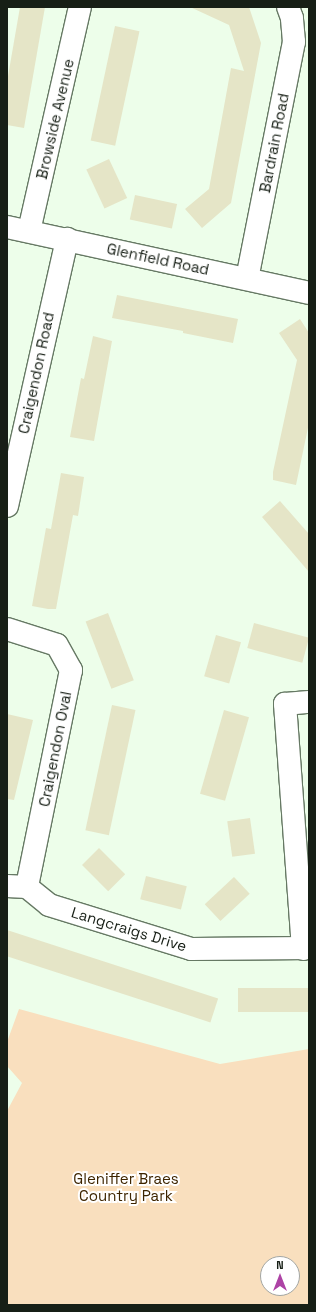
<!DOCTYPE html>
<style>
body{margin:0}
#map{position:relative;width:316px;height:1312px;overflow:hidden;background:#edfeea;font-family:"Space Grotesk",sans-serif}
div>[style]{position:absolute}
.green>*{inset:0;background:#f9dfbe}
.building>*{inset:0;background:#e5e5c7;transform-origin:0 0}
.roads{filter:drop-shadow(1px 0 #667964) drop-shadow(-1px 0 #667964) drop-shadow(0 1px #667964) drop-shadow(0 -1px #667964)}
.minor>*{height:22px;margin:-11px;padding:0 11px;transform-origin:11px;border-radius:11px;background:#fff}
span{translate:-50% -50%;white-space:nowrap;text-align:center;line-height:1.15;-webkit-text-stroke:4px #fff;paint-order:stroke}
.street-label{font-size:15px;color:#171f16}
.park-label{font-size:15px;color:#3e2500}
.frame{position:absolute;inset:0;border:8px solid #171f16;pointer-events:none}
.north{position:absolute;left:260px;top:1256px;width:40px;height:40px;box-sizing:border-box;background:#fff;border:1px solid #a2a5a2;border-radius:50%;rotate:0deg;font-size:11px;font-weight:700;line-height:16px;text-align:center;color:#171f16}
.north::after{content:'';display:block;margin:auto;width:14px;height:18px;background:#ad43a5;clip-path:polygon(50% 0,100% 100%,50% 72%,0 100%)}
</style>
<div id="map">
<div class="green">
<i style="clip-path:polygon(evenodd,19px 1009px,220px 1064px,309px 1049px,309px 1305px,7px 1305px,7px 1111px,22px 1083px,7px 1066px,7px 1042px,19px 1009px,268px 1264px,292px 1264px,292px 1288px,268px 1288px,268px 1264px)"></i>
</div>
<div class="building">
<i style="clip-path:polygon(20px 7px,45px 7px,24px 128px,7px 125px,7px 82px)"></i>
<i style="clip-path:polygon(190px 7px,249px 7px,261px 43px,231px 203px,202px 228px,185px 209px,209px 189px,231px 68px,244px 71px,229px 25px)"></i>
<i style="left:115px;top:26px;width:25px;height:117px;rotate:12deg"></i>
<i style="left:109px;top:159px;width:43px;height:25px;rotate:65deg"></i>
<i style="left:135px;top:195px;width:43px;height:25px;rotate:12deg"></i>
<i style="clip-path:polygon(117px 295px,238px 319px,233px 343px,183px 333px,183px 331px,112px 318px)"></i>
<i style="clip-path:polygon(300px 319px,309px 333px,309px 423px,296px 485px,273px 480px,273px 472px,297px 360px,279px 333px)"></i>
<i style="clip-path:polygon(93px 336px,112px 341px,94px 441px,70px 437px,81px 378px,84px 379px)"></i>
<i style="clip-path:polygon(61px 473px,84px 477px,78px 516px,73px 515px,56px 609px,48px 609px,32px 606px,46px 528px,51px 529px)"></i>
<i style="clip-path:polygon(280px 501px,309px 534px,309px 572px,262px 517px)"></i>
<i style="left:108px;top:613px;width:72px;height:24px;rotate:69deg"></i>
<i style="left:254px;top:623px;width:57px;height:26px;rotate:15deg"></i>
<i style="left:216px;top:635px;width:26px;height:43px;rotate:16deg"></i>
<i style="left:112px;top:705px;width:24px;height:128px;rotate:12deg"></i>
<i style="left:224px;top:710px;width:26px;height:87px;rotate:16deg"></i>
<i style="clip-path:polygon(7px 714px,33px 720px,14px 800px,7px 799px)"></i>
<i style="left:250px;top:818px;width:36px;height:23px;rotate:82deg"></i>
<i style="left:99px;top:848px;width:37px;height:24px;rotate:45deg"></i>
<i style="left:146px;top:876px;width:42px;height:24px;rotate:14deg"></i>
<i style="left:234px;top:877px;width:23px;height:40px;rotate:47deg"></i>
<i style="left:7px;top:930px;width:222px;height:25px;rotate:18deg"></i>
<i style="left:309px;top:988px;width:24px;height:71px;rotate:90deg"></i>
</div>
<div class="roads">
<div class="minor">
<i style="left:7px;top:227px;width:309px;rotate:12.3deg"></i>
<i style="left:29px;top:231px;width:230px;rotate:-77.2deg"></i>
<i style="left:247px;top:279px;width:242px;rotate:-78.8deg"></i>
<i style="left:294px;top:42px;width:24px;rotate:-95deg"></i>
<i style="left:292px;top:18px;width:12px;rotate:-110deg"></i>
<i style="left:7px;top:506px;width:274px;rotate:-77.3deg"></i>
<i style="left:7px;top:629px;width:52px;rotate:17.7deg"></i>
<i style="left:57px;top:645px;width:29px;rotate:61deg"></i>
<i style="left:71px;top:670px;width:221px;rotate:101.5deg"></i>
<i style="left:27px;top:887px;width:20px;rotate:-177deg"></i>
<i style="left:27px;top:887px;width:28px;rotate:39deg"></i>
<i style="left:49px;top:905px;width:149px;rotate:17.2deg"></i>
<i style="left:191px;top:949px;width:118px;rotate:-0.5deg"></i>
<i style="left:303px;top:949px;width:246px;rotate:-94.2deg"></i>
<i style="left:285px;top:704px;width:24px;rotate:-5deg"></i>
</div>
</div>
<div class="street-label">
<span style="left:55px;top:119px;rotate:-77deg">Browside Avenue</span>
<span style="left:274px;top:143px;rotate:-79deg">Bardrain Road</span>
<span style="left:158px;top:259px;rotate:12deg">Glenfield Road</span>
<span style="left:36px;top:373px;rotate:-78deg">Craigendon Road</span>
<span style="left:55px;top:749px;rotate:-79deg">Craigendon Oval</span>
<span style="left:129px;top:929px;rotate:17deg">Langcraigs Drive</span>
</div>
<div class="park-label">
<span style="left:126px;top:1187px">Gleniffer Braes<br>Country Park</span>
</div>
<div class="frame"></div>
<div class="north">N</div>
</div>
